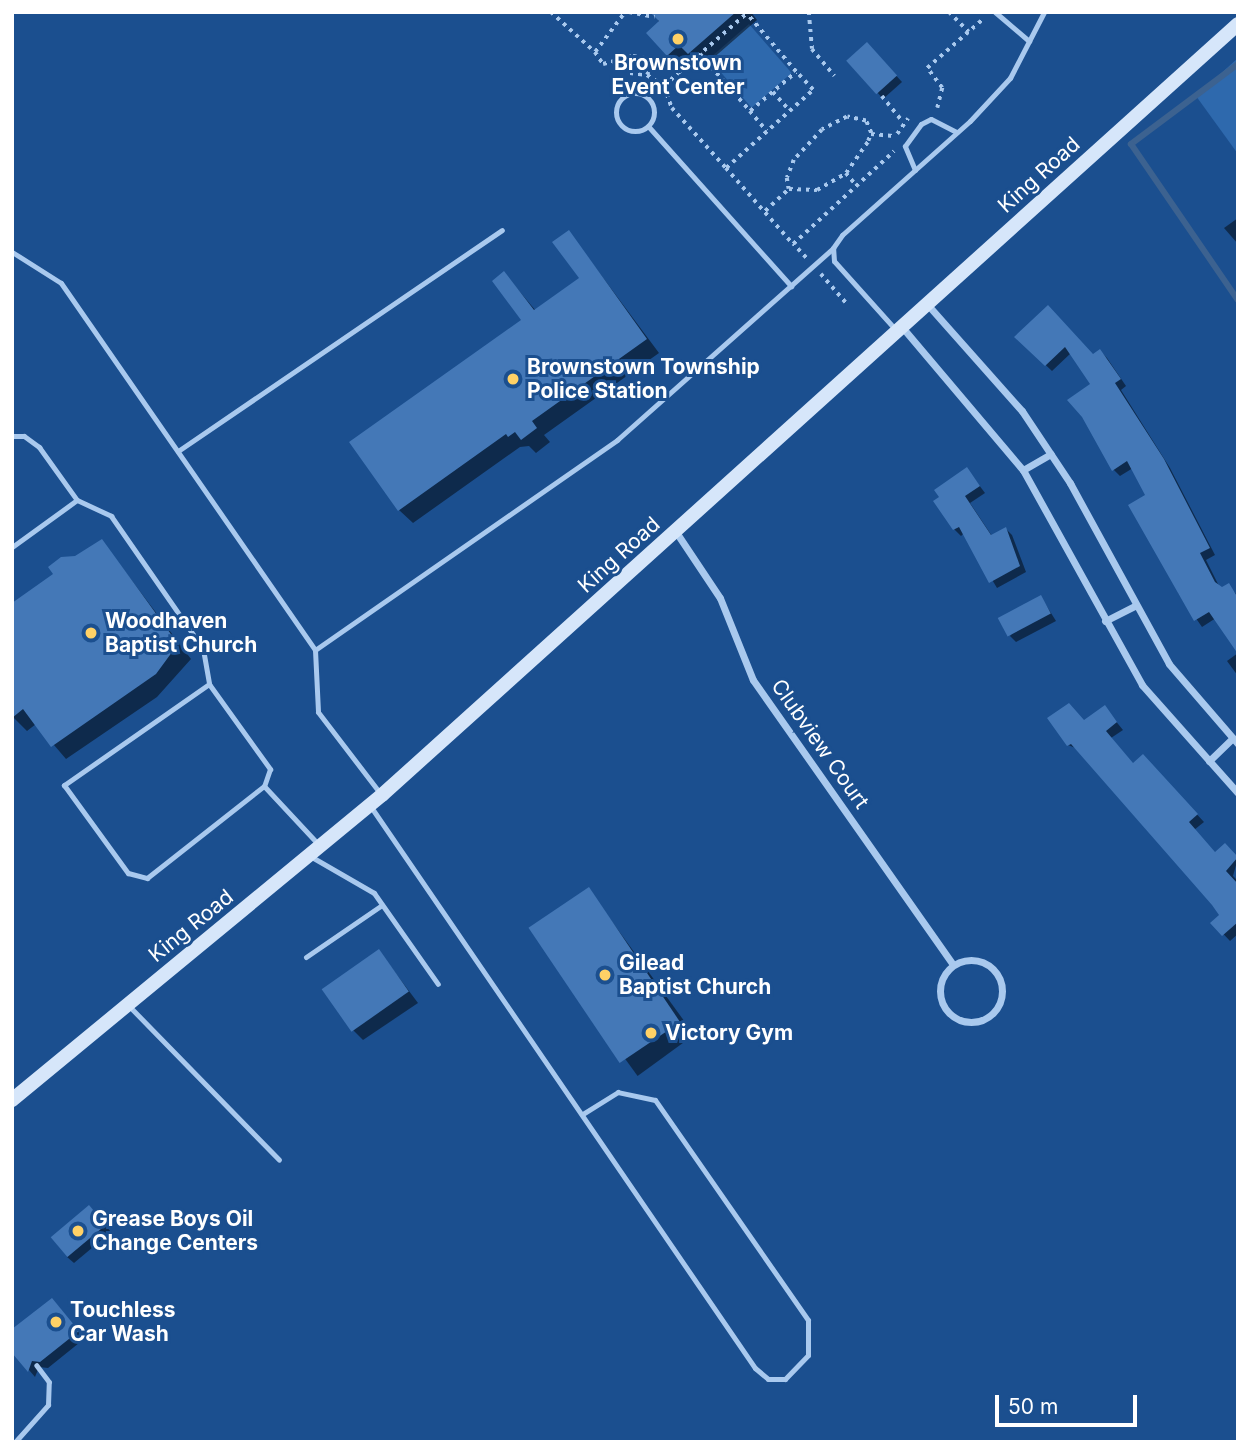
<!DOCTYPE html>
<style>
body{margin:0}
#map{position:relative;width:1250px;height:1454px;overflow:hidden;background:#1b4f8f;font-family:Inter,sans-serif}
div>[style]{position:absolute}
.green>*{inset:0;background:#2e69ad;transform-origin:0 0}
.shadow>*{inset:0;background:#0007;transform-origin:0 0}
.stream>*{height:6px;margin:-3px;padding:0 3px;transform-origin:3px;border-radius:3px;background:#3c6290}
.building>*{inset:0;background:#4478b7;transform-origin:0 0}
.path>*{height:3.5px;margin-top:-1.75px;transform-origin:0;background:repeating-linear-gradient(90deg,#a9c9ee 0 3.5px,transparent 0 8.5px)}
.service>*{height:5px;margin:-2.5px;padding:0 2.5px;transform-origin:2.5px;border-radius:2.5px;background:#a9c9ee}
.service>.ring{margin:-2.5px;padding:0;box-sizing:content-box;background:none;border:5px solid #a9c9ee;border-radius:50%}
.minor>*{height:7px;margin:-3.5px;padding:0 3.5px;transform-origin:3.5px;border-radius:3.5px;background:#a9c9ee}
.minor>.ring{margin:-3.5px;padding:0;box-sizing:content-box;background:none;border:7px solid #a9c9ee;border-radius:50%}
.secondary>*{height:14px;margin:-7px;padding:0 7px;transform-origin:7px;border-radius:7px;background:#d6e6fa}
.dots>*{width:19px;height:19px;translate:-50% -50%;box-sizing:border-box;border:4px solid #1b4f8f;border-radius:50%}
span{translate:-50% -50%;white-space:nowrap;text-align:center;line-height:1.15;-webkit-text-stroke:6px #1b4f8f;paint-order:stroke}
.poi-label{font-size:21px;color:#fff;font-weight:700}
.left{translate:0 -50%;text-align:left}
.street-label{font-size:21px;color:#fff}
.frame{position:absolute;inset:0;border:14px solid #fff;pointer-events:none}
.scale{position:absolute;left:995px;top:1395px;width:142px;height:32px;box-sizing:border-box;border:4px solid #fff;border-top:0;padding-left:9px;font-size:21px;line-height:24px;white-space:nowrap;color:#fff;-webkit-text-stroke:5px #1b4f8f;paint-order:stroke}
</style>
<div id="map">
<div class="green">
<i style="left:749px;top:24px;width:65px;height:53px;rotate:49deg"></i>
<i style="clip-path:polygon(1238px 58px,1238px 154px,1196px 96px)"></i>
</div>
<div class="shadow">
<i style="clip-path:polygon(656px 12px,751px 12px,757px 20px,703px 67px,694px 58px,682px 69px,668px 55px)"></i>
<i style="clip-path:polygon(874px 51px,902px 82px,883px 99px,877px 92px)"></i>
<i style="clip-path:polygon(1238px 218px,1238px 244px,1224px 228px)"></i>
<i style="clip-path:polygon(569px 232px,659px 353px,544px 435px,550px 442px,536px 453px,529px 446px,520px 447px,413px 523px,399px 510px,523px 320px,504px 273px,536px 311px,581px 279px)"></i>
<i style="clip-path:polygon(1048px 308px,1093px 356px,1100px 351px,1107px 358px,1126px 386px,1121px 390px,1170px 468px,1215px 555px,1206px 560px,1220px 588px,1228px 586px,1238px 596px,1238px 651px,1216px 618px,1202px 627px,1179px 594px,1148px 496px,1133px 468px,1120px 476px,1113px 469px,1093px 384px,1071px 353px,1052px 371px,1016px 337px)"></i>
<i style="clip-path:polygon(967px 469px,985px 493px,970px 503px,992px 536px,1006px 529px,1012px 535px,1026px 572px,997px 588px,964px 533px,961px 536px,954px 529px)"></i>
<i style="clip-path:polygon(102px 541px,191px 659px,157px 697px,66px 759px,36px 724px,27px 731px,12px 716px,75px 557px)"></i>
<i style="clip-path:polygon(1041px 597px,1056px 621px,1016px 642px,1010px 636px)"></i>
<i style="clip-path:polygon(1238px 653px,1238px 676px,1227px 661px)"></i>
<i style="clip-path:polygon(1105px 708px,1123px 730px,1111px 738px,1133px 765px,1143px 756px,1204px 822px,1194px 830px,1216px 854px,1225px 845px,1238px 858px,1233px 876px,1238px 881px,1238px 934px,1230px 941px,1213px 923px,1222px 915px,1078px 749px,1068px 745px,1085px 722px)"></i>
<i style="left:589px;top:890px;width:179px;height:70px;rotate:54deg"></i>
<i style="clip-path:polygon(379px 951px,418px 1003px,363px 1040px,353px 1030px)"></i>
<i style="clip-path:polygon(96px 1214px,111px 1232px,74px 1263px,67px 1257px)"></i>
<i style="clip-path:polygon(58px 1306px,84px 1339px,48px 1368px,39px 1367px,35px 1377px,12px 1350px)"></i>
</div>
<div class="stream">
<i style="left:1238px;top:64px;width:134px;rotate:143.2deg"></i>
<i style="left:1131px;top:144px;width:189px;rotate:55.6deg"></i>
</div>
<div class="building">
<i style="clip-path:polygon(650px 12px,736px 12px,688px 54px,679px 45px,667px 56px,646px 33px,659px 21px)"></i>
<i style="left:867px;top:42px;width:45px;height:28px;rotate:48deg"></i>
<i style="clip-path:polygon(569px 230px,647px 339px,532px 421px,537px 428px,521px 440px,515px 432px,508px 437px,506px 434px,398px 511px,349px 442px,521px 320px,492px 281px,504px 271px,534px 310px,579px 278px,552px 242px)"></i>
<i style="clip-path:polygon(1048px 305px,1093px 354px,1100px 349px,1121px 379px,1115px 383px,1164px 459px,1210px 548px,1200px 553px,1215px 582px,1222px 587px,1229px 583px,1238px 598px,1238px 654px,1209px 612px,1194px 621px,1128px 505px,1145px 495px,1127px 461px,1112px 471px,1082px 417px,1067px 400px,1090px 384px,1065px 347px,1045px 366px,1014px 337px)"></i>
<i style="clip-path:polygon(967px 467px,980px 486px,965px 496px,991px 535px,1006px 527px,1020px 566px,989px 583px,959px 527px,953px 530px,933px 501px,939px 497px,934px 490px)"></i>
<i style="clip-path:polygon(102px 539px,178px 644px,156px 674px,51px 747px,23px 709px,12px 718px,12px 603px,53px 574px,48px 567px,61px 557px,75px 556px)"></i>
<i style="left:1041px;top:595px;width:21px;height:49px;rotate:62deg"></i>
<i style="clip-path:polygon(1069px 703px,1084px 720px,1105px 705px,1117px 722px,1106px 731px,1133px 763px,1143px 754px,1198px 814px,1189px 822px,1215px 852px,1225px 843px,1238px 857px,1226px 871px,1238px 884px,1238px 922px,1222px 936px,1210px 923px,1219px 915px,1212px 905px,1071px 744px,1067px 746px,1047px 718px)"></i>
<i style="left:589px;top:887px;width:163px;height:73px;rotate:56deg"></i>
<i style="left:379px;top:949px;width:52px;height:70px;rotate:55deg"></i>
<i style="left:89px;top:1205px;width:26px;height:50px;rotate:50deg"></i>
<i style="clip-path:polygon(52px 1298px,79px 1331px,40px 1362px,32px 1361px,28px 1372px,12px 1353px,12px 1329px)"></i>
</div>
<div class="path">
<i style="left:551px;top:12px;width:59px;rotate:42.3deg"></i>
<i style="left:595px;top:52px;width:50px;rotate:-53.1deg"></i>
<i style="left:629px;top:12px;width:26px;rotate:11deg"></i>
<i style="left:809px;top:12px;width:37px;rotate:85deg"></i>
<i style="left:812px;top:49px;width:35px;rotate:50deg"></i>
<i style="left:949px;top:12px;width:28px;rotate:45deg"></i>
<i style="left:595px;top:52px;width:14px;rotate:56deg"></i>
<i style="left:603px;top:64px;width:31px;rotate:-15deg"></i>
<i style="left:633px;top:56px;width:22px;rotate:10deg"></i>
<i style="left:655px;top:60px;width:26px;rotate:29deg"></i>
<i style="left:678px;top:73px;width:91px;rotate:-41deg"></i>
<i style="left:700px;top:54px;width:76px;rotate:48.7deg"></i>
<i style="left:750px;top:111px;width:60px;rotate:-40.3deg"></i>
<i style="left:796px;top:72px;width:77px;rotate:-130.3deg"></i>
<i style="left:626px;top:58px;width:16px;rotate:75deg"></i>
<i style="left:630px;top:73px;width:17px;rotate:7deg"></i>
<i style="left:647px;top:75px;width:20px;rotate:33deg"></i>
<i style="left:664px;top:86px;width:23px;rotate:70deg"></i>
<i style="left:672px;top:108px;width:81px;rotate:48deg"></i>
<i style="left:726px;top:168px;width:117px;rotate:-41.9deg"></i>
<i style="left:813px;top:90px;width:25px;rotate:-133deg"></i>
<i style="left:647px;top:75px;width:17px;rotate:-69deg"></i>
<i style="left:664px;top:86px;width:19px;rotate:-43deg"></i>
<i style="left:773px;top:92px;width:25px;rotate:48deg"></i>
<i style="left:882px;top:96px;width:33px;rotate:51deg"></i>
<i style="left:937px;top:108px;width:21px;rotate:-76deg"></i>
<i style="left:942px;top:88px;width:25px;rotate:-127deg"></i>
<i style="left:927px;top:68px;width:74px;rotate:-41.2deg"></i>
<i style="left:750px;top:111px;width:26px;rotate:50deg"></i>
<i style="left:871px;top:134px;width:25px;rotate:5deg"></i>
<i style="left:897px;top:134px;width:19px;rotate:-55deg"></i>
<i style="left:726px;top:168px;width:101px;rotate:48.6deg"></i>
<i style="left:846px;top:173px;width:16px;rotate:50deg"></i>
<i style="left:765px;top:211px;width:33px;rotate:-43deg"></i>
<i style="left:789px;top:189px;width:28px;rotate:2deg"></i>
<i style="left:817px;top:190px;width:34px;rotate:-30deg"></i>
<i style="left:846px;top:173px;width:39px;rotate:-55deg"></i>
<i style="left:868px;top:141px;width:9px;rotate:-69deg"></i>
<i style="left:871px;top:133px;width:13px;rotate:-113deg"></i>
<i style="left:866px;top:121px;width:19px;rotate:-168deg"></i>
<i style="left:847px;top:117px;width:28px;rotate:153deg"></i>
<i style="left:822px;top:130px;width:41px;rotate:133deg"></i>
<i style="left:794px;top:160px;width:19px;rotate:111deg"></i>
<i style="left:787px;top:178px;width:11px;rotate:80deg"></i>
<i style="left:806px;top:258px;width:19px;rotate:-133deg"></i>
<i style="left:793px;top:244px;width:137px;rotate:-42.6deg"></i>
<i style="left:821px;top:274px;width:38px;rotate:49deg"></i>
</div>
<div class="service">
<i style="left:995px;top:12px;width:45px;rotate:40.5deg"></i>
<i class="ring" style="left:616px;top:93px;width:33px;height:33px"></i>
<i style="left:648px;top:126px;width:215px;rotate:48.2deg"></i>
<i style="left:915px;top:170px;width:26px;rotate:-113deg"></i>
<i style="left:905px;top:146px;width:27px;rotate:-54deg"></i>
<i style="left:921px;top:124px;width:11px;rotate:-27deg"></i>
<i style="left:931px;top:119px;width:29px;rotate:27deg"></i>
<i style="left:12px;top:252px;width:58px;rotate:32.3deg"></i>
<i style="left:61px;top:283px;width:446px;rotate:55.3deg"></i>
<i style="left:315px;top:650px;width:62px;rotate:87.2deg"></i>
<i style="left:318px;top:712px;width:102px;rotate:52.6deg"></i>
<i style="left:895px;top:329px;width:91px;rotate:-131.9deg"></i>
<i style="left:834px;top:261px;width:13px;rotate:-94deg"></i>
<i style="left:833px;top:248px;width:16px;rotate:-55deg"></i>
<i style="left:842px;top:235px;width:171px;rotate:-41.7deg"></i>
<i style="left:970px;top:121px;width:59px;rotate:-47.1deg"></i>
<i style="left:1010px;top:78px;width:74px;rotate:-62.7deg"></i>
<i style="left:12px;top:436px;width:12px"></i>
<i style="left:24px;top:436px;width:19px;rotate:36deg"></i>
<i style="left:39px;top:447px;width:65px;rotate:54.4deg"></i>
<i style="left:77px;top:500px;width:38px;rotate:25deg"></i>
<i style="left:111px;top:516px;width:162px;rotate:55.3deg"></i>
<i style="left:203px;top:649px;width:36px;rotate:80deg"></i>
<i style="left:209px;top:684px;width:105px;rotate:54.3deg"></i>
<i style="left:270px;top:769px;width:18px;rotate:109deg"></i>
<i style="left:264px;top:786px;width:82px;rotate:47deg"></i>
<i style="left:178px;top:451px;width:392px;rotate:-34.3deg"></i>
<i style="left:12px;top:547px;width:80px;rotate:-35.9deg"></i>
<i style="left:315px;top:650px;width:368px;rotate:-34.8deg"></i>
<i style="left:617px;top:440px;width:289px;rotate:-41.6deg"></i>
<i style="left:209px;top:684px;width:177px;rotate:145.1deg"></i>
<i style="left:64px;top:785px;width:109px;rotate:54deg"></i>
<i style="left:128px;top:873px;width:20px;rotate:15deg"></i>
<i style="left:147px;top:878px;width:149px;rotate:-38.2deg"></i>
<i style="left:371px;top:807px;width:680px;rotate:55.61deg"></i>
<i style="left:755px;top:1368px;width:17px;rotate:40deg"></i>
<i style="left:768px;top:1379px;width:17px"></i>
<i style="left:785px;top:1379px;width:33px;rotate:-46deg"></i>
<i style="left:808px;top:1355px;width:35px;rotate:-90deg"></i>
<i style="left:808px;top:1320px;width:268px;rotate:-124.8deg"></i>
<i style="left:655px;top:1100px;width:38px;rotate:-168deg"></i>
<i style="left:618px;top:1092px;width:40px;rotate:148deg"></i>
<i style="left:310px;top:856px;width:74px;rotate:30deg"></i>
<i style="left:374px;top:893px;width:111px;rotate:54.9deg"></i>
<i style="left:306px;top:957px;width:92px;rotate:-34.4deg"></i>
<i style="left:128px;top:1005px;width:216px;rotate:45.7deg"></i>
<i style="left:15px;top:1442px;width:50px;rotate:-48.3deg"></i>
<i style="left:48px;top:1405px;width:23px;rotate:-88deg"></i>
<i style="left:49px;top:1382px;width:21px;rotate:-127deg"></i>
</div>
<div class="minor">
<i style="left:927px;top:304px;width:143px;rotate:48.4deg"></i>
<i style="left:1022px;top:411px;width:87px;rotate:56.3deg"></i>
<i style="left:1070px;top:483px;width:206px;rotate:61.3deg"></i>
<i style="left:1169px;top:664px;width:106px;rotate:49.2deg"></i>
<i style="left:902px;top:327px;width:187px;rotate:49.8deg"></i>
<i style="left:1023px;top:470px;width:246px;rotate:61deg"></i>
<i style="left:1142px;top:685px;width:144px;rotate:48.4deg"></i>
<i style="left:1023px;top:470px;width:32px;rotate:-30deg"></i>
<i style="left:676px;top:532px;width:79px;rotate:56.3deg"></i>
<i style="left:720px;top:598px;width:88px;rotate:68.1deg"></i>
<i style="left:753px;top:680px;width:348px;rotate:54.9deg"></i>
<i style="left:1105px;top:621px;width:34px;rotate:-27deg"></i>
<i style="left:1209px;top:761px;width:33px;rotate:-44deg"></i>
<i class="ring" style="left:940px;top:960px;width:55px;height:55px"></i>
</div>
<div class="secondary">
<i style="left:12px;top:1100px;width:480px;rotate:-39.5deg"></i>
<i style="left:382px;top:795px;width:1152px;rotate:-42.01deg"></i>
</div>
<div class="dots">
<i style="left:678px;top:39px;background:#ffd166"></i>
<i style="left:513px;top:379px;background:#ffd166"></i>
<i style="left:91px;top:633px;background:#ffd166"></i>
<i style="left:605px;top:975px;background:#ffd166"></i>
<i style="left:651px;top:1033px;background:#ffd166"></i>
<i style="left:78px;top:1231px;background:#ffd166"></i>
<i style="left:56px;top:1322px;background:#ffd166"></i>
</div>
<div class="poi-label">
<span style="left:678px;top:75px">Brownstown<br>Event Center</span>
<span class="left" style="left:527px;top:379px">Brownstown Township<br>Police Station</span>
<span class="left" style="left:105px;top:633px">Woodhaven<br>Baptist Church</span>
<span class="left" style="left:619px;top:975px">Gilead<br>Baptist Church</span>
<span class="left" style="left:665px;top:1033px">Victory Gym</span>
<span class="left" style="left:92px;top:1231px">Grease Boys Oil<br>Change Centers</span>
<span class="left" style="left:70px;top:1322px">Touchless<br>Car Wash</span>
</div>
<div class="street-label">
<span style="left:1039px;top:175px;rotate:-42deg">King Road</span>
<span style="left:619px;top:555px;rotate:-42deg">King Road</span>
<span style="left:820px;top:744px;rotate:55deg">Clubview Court</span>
<span style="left:191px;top:926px;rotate:-39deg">King Road</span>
</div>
<div class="frame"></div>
<div class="scale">50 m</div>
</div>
